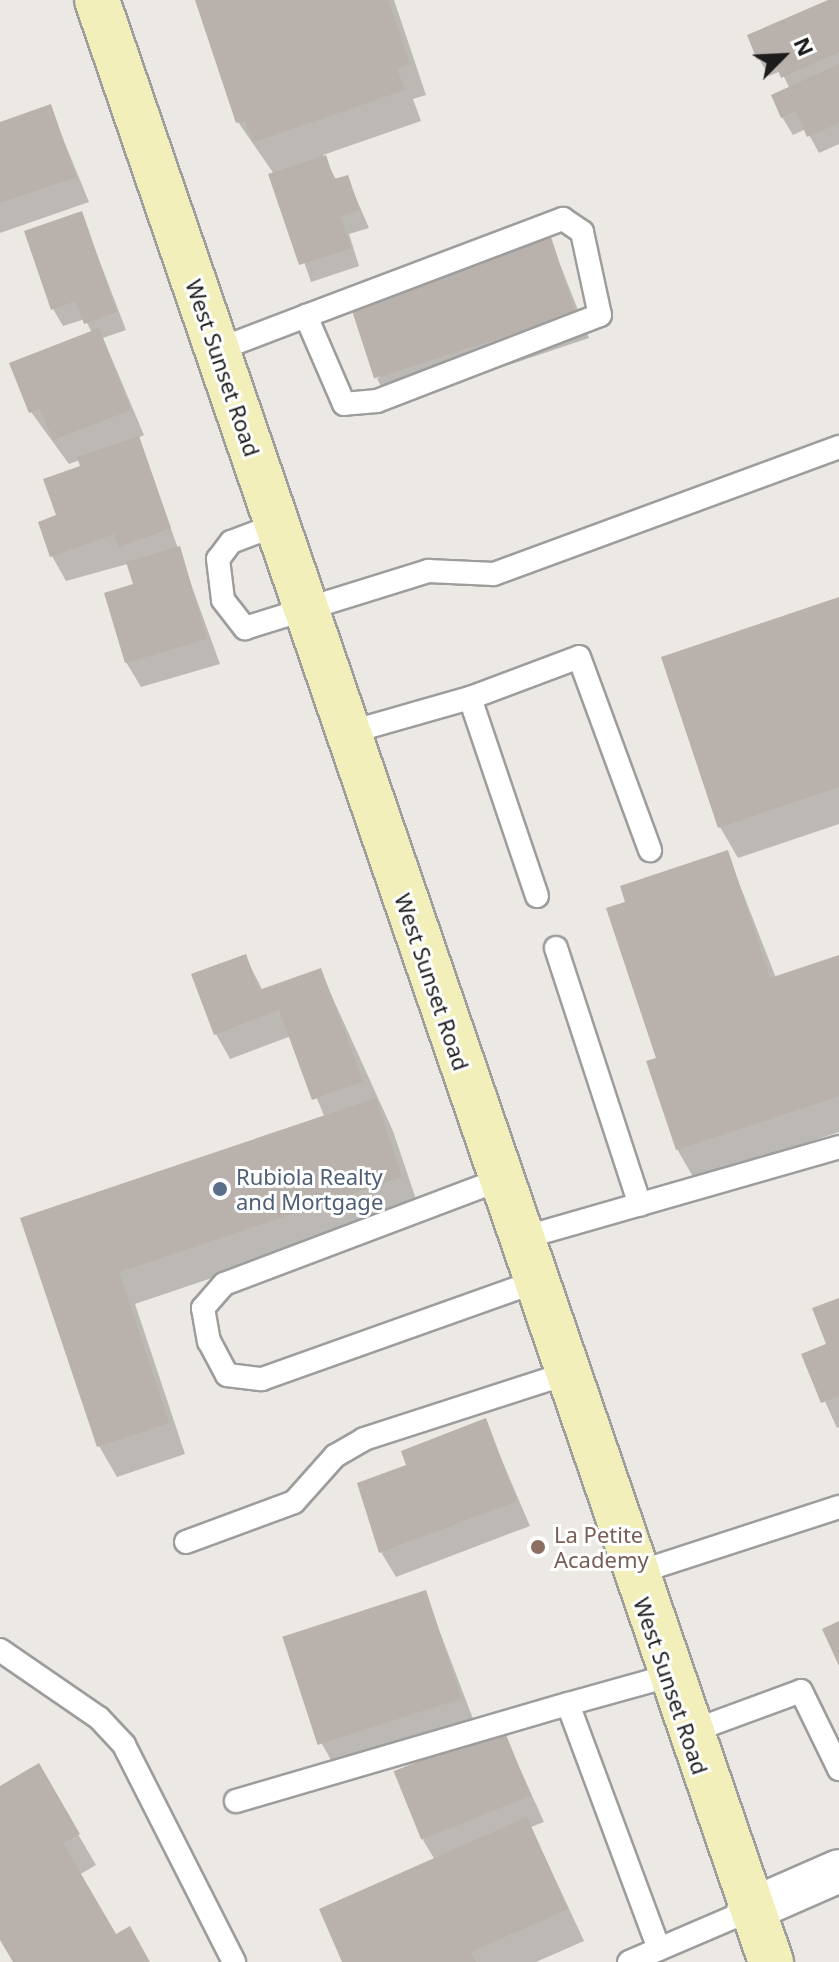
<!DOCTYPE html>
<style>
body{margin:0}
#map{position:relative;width:839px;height:1962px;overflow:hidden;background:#ece8e3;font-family:"Noto Sans",sans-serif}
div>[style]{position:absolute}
.shadow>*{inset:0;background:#0003}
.building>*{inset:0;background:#b9b1ac;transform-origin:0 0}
.roads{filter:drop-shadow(2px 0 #9d9d9d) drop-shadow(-2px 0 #9d9d9d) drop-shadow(0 2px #9d9d9d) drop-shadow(0 -2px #9d9d9d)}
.service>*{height:22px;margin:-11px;padding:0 11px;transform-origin:11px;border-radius:11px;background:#fff}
.minor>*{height:42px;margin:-21px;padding:0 21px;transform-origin:21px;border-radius:21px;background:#fff}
.secondary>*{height:44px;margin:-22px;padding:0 22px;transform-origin:22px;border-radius:22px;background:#f2efbb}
.dots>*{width:22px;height:22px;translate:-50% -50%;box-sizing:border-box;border:4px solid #fff;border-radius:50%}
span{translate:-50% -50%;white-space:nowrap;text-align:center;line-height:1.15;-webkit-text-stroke:6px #fff;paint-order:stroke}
.street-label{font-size:22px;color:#1c1c1c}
.service-label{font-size:22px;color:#4e5e75}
.left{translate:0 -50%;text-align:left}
.education-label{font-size:22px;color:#785e54}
.north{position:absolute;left:743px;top:16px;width:80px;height:80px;-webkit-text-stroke:6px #fff;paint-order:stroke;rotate:66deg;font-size:22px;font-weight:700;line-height:32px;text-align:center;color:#1c1c1c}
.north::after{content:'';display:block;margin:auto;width:28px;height:36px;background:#1c1c1c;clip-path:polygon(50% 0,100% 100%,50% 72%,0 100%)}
</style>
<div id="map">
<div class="shadow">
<i style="clip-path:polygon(197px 0,394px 0,426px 95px,413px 99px,421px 121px,323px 155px,337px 181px,347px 177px,369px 228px,349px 234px,359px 266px,311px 282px,274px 174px,238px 122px)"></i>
<i style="clip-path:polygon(833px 0,839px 0,839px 144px,819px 153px,806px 129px,793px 135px,782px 117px,790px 89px,781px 71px,769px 76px,759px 59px)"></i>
<i style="clip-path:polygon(50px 107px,89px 202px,0 233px,0 124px)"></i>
<i style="clip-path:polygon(81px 213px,126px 330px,103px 338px,144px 435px,138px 438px,220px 664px,141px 687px,126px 662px,135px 586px,131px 563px,66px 581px,52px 556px,59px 517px,83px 467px,80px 460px,69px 464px,31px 412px,92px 333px,85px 319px,63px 326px,53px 309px)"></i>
<i style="clip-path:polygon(550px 239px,589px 338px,392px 404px,377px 379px)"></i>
<i style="clip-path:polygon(839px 599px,839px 824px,738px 858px,720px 827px)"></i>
<i style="clip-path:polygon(727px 852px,776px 978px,839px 957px,839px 1132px,695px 1180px,677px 1149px,627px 903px)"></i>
<i style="clip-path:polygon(245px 956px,263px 991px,320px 970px,393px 1131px,419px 1208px,135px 1304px,185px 1454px,117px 1477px,99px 1446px,22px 1220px,325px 1118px,291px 1036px,230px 1059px,216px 1034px)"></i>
<i style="clip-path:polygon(839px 1300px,839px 1427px,837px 1428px,804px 1355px,828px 1345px)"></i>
<i style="clip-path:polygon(485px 1421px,530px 1526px,396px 1577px,381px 1552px,409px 1466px)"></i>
<i style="clip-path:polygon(425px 1593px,475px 1724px,336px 1769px,322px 1744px)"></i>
<i style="clip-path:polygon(502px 1729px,544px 1822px,531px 1827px,584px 1941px,536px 1962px,344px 1962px,435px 1860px,423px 1840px)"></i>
<i style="clip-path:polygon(38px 1766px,96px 1865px,79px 1875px,115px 1937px,148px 1962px,15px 1962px,0 1936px,0 1788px)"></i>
</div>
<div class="building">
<i style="clip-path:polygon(195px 0,388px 0,410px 64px,397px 68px,405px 90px,253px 142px,245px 121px,236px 123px)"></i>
<i style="clip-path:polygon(828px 0,839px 0,839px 52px,781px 78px,771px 53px,757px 60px,747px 35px)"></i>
<i style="clip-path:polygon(839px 64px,839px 123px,807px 137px,796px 111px,781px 118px,771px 95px)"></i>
<i style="clip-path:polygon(51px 104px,76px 177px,0 203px,0 122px)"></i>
<i style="clip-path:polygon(326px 155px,334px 179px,348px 175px,360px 210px,340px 216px,351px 248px,299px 265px,268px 174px)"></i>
<i style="clip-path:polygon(82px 211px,117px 312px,84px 324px,76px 301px,51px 310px,24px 231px)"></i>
<i style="left:551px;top:237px;width:80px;height:212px;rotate:72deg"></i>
<i style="clip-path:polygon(99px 328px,131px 410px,53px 440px,40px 409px,29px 413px,9px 363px)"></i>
<i style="clip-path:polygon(139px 436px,171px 528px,119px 547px,114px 534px,50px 557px,38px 522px,56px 515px,43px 479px,80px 466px,77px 457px)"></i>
<i style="clip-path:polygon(180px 546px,207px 639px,125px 663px,104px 593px,133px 584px,126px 562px)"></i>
<i style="clip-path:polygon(839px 597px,839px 787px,718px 828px,661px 657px)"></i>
<i style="clip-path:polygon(728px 850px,770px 978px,839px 955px,839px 1096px,676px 1150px,646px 1061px,656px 1058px,606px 908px,625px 902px,620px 886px)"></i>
<i style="clip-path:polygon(246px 954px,259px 990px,321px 968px,363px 1081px,312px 1100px,279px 1010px,214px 1035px,191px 974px)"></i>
<i style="clip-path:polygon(376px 1098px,402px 1177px,119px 1272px,169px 1423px,97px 1447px,20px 1218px)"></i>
<i style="clip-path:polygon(839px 1298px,839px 1396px,821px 1403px,801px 1354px,826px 1344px,812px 1308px)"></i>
<i style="clip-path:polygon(486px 1418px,517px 1501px,379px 1553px,357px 1483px,406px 1465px,401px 1451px)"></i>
<i style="left:426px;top:1590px;width:114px;height:151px;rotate:72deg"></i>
<i style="clip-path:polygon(839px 1621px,839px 1666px,822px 1629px)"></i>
<i style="left:503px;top:1727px;width:74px;height:118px;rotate:68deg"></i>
<i style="clip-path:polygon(39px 1763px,80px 1834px,63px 1843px,116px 1934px,130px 1926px,150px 1962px,13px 1962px,0 1940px,0 1786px)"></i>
<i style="clip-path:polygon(527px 1817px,568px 1909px,471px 1952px,476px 1962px,342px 1962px,319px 1909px)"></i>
</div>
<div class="roads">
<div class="service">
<i style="left:217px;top:350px;width:95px;rotate:-20.9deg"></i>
<i style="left:306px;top:316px;width:275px;rotate:-20.7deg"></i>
<i style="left:563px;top:219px;width:23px;rotate:34deg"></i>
<i style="left:582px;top:232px;width:85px;rotate:77.8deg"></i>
<i style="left:600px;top:315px;width:239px;rotate:158.9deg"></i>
<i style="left:377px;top:401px;width:33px;rotate:175deg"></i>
<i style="left:344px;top:404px;width:96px;rotate:-113.4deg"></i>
<i style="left:276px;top:525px;width:48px;rotate:159.3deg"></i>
<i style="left:231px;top:542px;width:21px;rotate:127deg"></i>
<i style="left:218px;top:559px;width:41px;rotate:83deg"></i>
<i style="left:223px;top:600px;width:36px;rotate:52deg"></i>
<i style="left:245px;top:628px;width:192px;rotate:-17.3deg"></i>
<i style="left:428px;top:571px;width:66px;rotate:2.6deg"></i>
<i style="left:494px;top:574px;width:368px;rotate:-20.2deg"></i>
<i style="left:347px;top:733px;width:128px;rotate:-15.9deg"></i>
<i style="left:537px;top:896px;width:209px;rotate:-108.7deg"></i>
<i style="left:470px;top:698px;width:116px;rotate:-20.6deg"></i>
<i style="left:579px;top:657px;width:206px;rotate:69.8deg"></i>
<i style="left:556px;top:948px;width:270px;rotate:71.9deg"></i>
<i style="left:499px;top:1180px;width:294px;rotate:159.3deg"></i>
<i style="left:224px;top:1284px;width:32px;rotate:131deg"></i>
<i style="left:203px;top:1308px;width:34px;rotate:80deg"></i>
<i style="left:209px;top:1341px;width:38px;rotate:62deg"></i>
<i style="left:227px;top:1375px;width:35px;rotate:7deg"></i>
<i style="left:262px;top:1379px;width:289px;rotate:-19.6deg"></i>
<i style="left:519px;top:1239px;width:333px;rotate:-16deg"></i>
<i style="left:186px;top:1542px;width:115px;rotate:-20.3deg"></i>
<i style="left:294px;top:1502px;width:62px;rotate:-48.3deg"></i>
<i style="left:335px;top:1456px;width:34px;rotate:-30deg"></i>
<i style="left:364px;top:1439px;width:211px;rotate:-17.9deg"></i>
<i style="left:633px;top:1574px;width:217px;rotate:-18deg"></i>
<i style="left:0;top:1650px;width:120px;rotate:34.5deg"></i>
<i style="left:99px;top:1718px;width:37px;rotate:47deg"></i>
<i style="left:124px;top:1745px;width:243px;rotate:63.1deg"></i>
<i style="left:687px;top:1733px;width:121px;rotate:-20.2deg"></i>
<i style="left:801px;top:1691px;width:87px;rotate:64deg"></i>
<i style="left:236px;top:1801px;width:346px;rotate:-16.3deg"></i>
<i style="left:659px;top:1949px;width:261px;rotate:-110.4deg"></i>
<i style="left:568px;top:1704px;width:104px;rotate:-15.6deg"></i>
<i style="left:629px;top:1962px;width:129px;rotate:-23.2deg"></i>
</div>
<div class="minor">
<i style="left:748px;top:1911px;width:99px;rotate:-23.7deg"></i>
</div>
<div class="secondary">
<i style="left:97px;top:0;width:2075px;rotate:71.04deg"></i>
</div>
</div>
<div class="dots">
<i style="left:220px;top:1189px;background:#5c6f8a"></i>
<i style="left:538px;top:1547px;background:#8d6e63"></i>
</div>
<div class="street-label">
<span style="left:223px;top:368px;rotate:71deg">West Sunset Road</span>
<span style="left:432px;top:982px;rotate:71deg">West Sunset Road</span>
<span style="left:671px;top:1686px;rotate:71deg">West Sunset Road</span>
</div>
<div class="service-label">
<span class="left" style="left:236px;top:1189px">Rubiola Realty<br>and Mortgage</span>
</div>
<div class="education-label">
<span class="left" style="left:554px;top:1547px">La Petite<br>Academy</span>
</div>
<div class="north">N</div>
</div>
